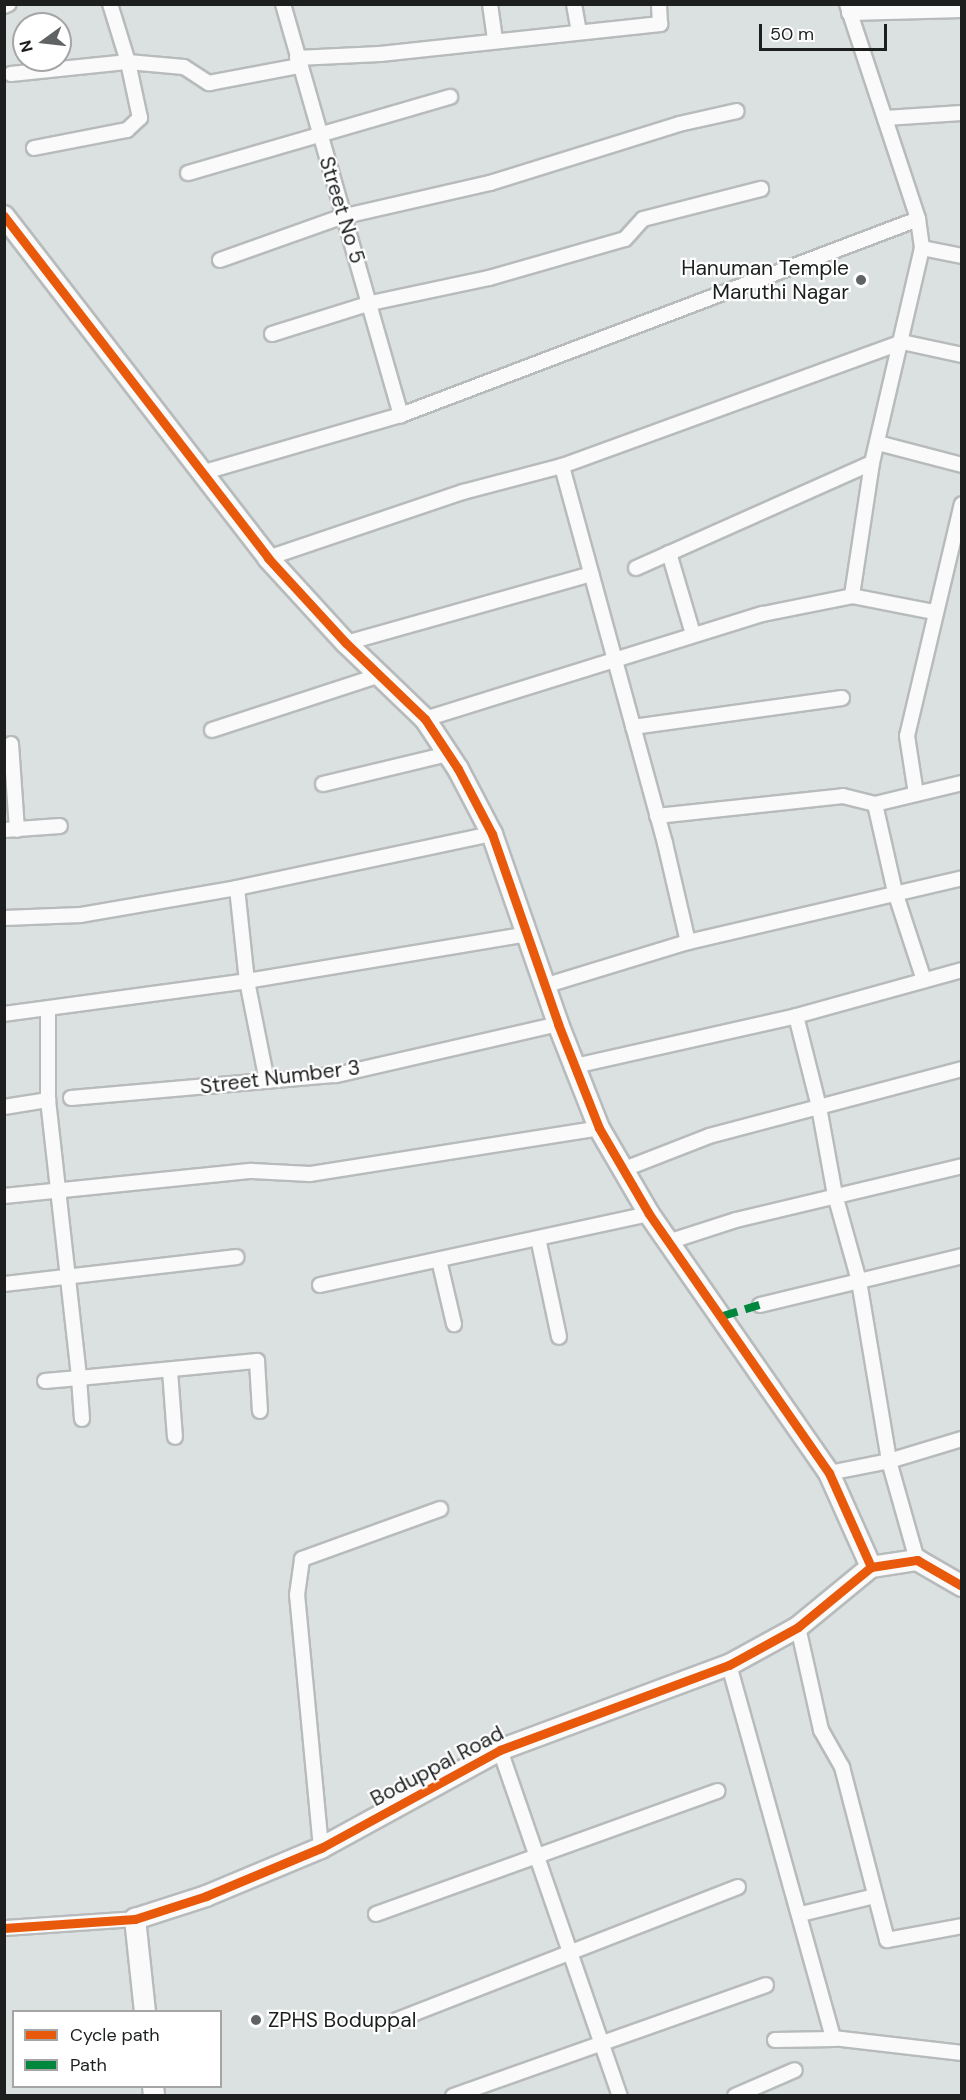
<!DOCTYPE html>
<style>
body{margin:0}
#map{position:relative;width:966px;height:2100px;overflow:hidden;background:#dbe0e0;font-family:"DM Sans",sans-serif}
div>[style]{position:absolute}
.roads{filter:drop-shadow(2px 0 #b8bbbc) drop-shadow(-2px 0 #b8bbbc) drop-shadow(0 2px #b8bbbc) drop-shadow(0 -2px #b8bbbc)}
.street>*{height:14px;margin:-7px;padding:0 7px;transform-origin:7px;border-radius:7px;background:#fafafa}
.secondary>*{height:20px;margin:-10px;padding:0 10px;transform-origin:10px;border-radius:10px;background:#fafafa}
.quiet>*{height:8px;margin-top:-4px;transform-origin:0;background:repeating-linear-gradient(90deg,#00873e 0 15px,transparent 0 23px)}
.cycleway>*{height:9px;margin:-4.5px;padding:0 4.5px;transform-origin:4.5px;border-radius:4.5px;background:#e8590c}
.dots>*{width:16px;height:16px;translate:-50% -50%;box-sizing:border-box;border:3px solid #fff;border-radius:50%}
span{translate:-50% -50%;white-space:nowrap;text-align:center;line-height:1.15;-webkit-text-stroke:4.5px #fff;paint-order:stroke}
.street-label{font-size:21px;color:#1d1f1f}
.poi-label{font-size:21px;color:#1d1f1f}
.right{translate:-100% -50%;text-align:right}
.left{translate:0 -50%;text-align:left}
.frame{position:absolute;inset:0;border:6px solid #1d1f1f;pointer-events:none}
.legend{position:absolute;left:12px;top:2010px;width:210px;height:78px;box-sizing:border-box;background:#fff;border:2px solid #a5a5a5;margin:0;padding:8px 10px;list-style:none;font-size:18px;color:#1d1f1f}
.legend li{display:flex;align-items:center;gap:12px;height:30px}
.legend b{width:30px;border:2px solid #a5a5a5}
.north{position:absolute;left:12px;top:12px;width:60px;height:60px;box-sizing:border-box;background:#fff;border:2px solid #a5a5a5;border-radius:50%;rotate:255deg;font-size:16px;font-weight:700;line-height:24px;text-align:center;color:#1d1f1f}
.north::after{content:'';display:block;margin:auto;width:21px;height:27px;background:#606363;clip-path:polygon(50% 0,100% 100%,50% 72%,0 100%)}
.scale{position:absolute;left:759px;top:24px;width:128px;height:27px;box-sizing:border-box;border:3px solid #1d1f1f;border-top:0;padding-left:8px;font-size:18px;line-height:21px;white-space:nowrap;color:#1d1f1f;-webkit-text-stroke:4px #fff;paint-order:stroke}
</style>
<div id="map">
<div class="roads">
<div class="street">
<i style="left:283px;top:4px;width:428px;rotate:74deg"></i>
<i style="left:490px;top:4px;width:36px;rotate:82deg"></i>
<i style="left:574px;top:4px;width:28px;rotate:80deg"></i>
<i style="left:847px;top:4px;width:226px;rotate:71.7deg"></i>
<i style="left:918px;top:219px;width:29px;rotate:82deg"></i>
<i style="left:922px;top:248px;width:221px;rotate:103.1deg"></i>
<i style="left:872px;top:463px;width:134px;rotate:98.6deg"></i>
<i style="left:4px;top:6px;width:5px;rotate:-22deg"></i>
<i style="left:849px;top:13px;width:113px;rotate:-1.5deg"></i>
<i style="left:297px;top:58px;width:83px;rotate:-2.8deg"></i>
<i style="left:380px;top:54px;width:282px;rotate:-6.1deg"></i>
<i style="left:660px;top:24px;width:20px;rotate:-93deg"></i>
<i style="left:11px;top:74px;width:118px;rotate:-5.9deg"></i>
<i style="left:128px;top:62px;width:56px;rotate:5.1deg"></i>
<i style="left:184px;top:67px;width:30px;rotate:33deg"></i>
<i style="left:209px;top:83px;width:92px;rotate:-10.7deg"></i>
<i style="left:885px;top:118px;width:77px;rotate:-3.7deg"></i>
<i style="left:34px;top:148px;width:95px;rotate:-11deg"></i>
<i style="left:127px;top:130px;width:18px;rotate:-43deg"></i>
<i style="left:140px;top:118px;width:57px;rotate:-102.1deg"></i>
<i style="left:128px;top:62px;width:61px;rotate:-107.2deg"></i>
<i style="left:188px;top:173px;width:273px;rotate:-16.2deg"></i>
<i style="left:922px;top:248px;width:41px;rotate:11.3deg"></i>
<i style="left:220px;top:260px;width:128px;rotate:-19.6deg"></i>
<i style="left:341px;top:217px;width:153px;rotate:-12.9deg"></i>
<i style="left:490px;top:183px;width:198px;rotate:-17.3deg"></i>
<i style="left:679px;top:124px;width:59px;rotate:-12.6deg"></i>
<i style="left:272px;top:334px;width:104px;rotate:-17.4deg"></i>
<i style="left:371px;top:303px;width:121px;rotate:-12deg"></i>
<i style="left:489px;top:278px;width:141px;rotate:-16deg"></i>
<i style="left:625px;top:239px;width:27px;rotate:-48deg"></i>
<i style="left:643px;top:219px;width:122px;rotate:-14.3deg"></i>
<i style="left:878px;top:443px;width:87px;rotate:14.7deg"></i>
<i style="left:201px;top:473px;width:208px;rotate:-16.2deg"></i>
<i style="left:401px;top:415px;width:553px;rotate:-20.76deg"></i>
<i style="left:669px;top:553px;width:84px;rotate:73.5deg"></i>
<i style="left:268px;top:558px;width:206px;rotate:-18.7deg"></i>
<i style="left:463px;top:492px;width:102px;rotate:-14.7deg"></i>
<i style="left:562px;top:466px;width:362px;rotate:-20deg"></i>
<i style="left:902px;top:342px;width:61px;rotate:12.2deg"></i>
<i style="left:636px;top:568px;width:258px;rotate:-24deg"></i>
<i style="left:346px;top:643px;width:255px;rotate:-15.7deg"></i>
<i style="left:425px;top:719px;width:354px;rotate:-17.3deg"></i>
<i style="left:763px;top:614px;width:91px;rotate:-11.4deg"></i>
<i style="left:852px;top:596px;width:84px;rotate:11deg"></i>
<i style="left:633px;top:727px;width:211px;rotate:-7.9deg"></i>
<i style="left:212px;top:730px;width:177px;rotate:-18.1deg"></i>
<i style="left:11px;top:744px;width:86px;rotate:86deg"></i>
<i style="left:323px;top:784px;width:129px;rotate:-13.5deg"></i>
<i style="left:916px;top:794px;width:59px;rotate:-98.8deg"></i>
<i style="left:907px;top:736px;width:238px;rotate:-76.7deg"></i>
<i style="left:875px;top:804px;width:89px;rotate:-13.6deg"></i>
<i style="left:657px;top:816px;width:187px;rotate:-6.1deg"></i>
<i style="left:843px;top:796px;width:33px;rotate:14deg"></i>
<i style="left:875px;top:804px;width:90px;rotate:77.2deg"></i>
<i style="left:895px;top:892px;width:93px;rotate:71.8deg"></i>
<i style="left:4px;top:830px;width:56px;rotate:-4.1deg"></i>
<i style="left:237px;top:888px;width:94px;rotate:83.9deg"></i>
<i style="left:247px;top:981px;width:102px;rotate:78.7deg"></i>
<i style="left:4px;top:918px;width:77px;rotate:-2.2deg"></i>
<i style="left:81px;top:915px;width:158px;rotate:-9.8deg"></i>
<i style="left:237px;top:888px;width:261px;rotate:-12deg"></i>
<i style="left:688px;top:942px;width:281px;rotate:-13.1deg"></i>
<i style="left:544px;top:986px;width:151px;rotate:-17deg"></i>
<i style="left:688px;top:942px;width:102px;rotate:-103.1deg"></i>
<i style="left:665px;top:843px;width:391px;rotate:-105.3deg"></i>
<i style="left:48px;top:1011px;width:89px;rotate:90deg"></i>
<i style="left:48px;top:1100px;width:280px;rotate:83.6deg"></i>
<i style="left:79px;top:1378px;width:179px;rotate:-5.5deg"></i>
<i style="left:257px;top:1361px;width:50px;rotate:86.6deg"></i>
<i style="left:4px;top:1014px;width:245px;rotate:-7.7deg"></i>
<i style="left:247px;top:981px;width:285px;rotate:-9.5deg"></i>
<i style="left:796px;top:1016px;width:94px;rotate:75.8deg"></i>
<i style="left:819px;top:1107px;width:89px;rotate:79.7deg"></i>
<i style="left:835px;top:1195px;width:89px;rotate:74.4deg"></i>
<i style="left:859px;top:1281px;width:182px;rotate:80.5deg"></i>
<i style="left:889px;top:1461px;width:103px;rotate:74.2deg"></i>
<i style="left:575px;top:1066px;width:227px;rotate:-12.7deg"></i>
<i style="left:796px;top:1016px;width:172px;rotate:-15.5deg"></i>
<i style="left:71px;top:1098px;width:266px;rotate:-5deg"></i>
<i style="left:336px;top:1075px;width:228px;rotate:-12.9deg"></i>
<i style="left:4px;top:1107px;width:45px;rotate:-9deg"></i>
<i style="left:622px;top:1170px;width:93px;rotate:-21.3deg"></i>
<i style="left:709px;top:1136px;width:262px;rotate:-14.8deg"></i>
<i style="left:4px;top:1196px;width:249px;rotate:-5.8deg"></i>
<i style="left:252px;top:1171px;width:58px;rotate:3deg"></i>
<i style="left:310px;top:1174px;width:293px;rotate:-9deg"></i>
<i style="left:538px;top:1238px;width:101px;rotate:78deg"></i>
<i style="left:668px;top:1242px;width:71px;rotate:-17.9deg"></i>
<i style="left:736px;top:1220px;width:232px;rotate:-13.4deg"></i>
<i style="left:439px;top:1260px;width:66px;rotate:76.8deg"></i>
<i style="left:4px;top:1284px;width:234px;rotate:-6.6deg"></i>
<i style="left:320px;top:1285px;width:337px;rotate:-12.2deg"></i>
<i style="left:760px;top:1305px;width:208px;rotate:-13.6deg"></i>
<i style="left:170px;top:1371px;width:66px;rotate:85.7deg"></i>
<i style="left:45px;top:1381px;width:34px;rotate:-5deg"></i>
<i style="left:79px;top:1378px;width:41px;rotate:85.8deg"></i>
<i style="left:829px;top:1473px;width:61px;rotate:-11.3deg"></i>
<i style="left:889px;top:1461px;width:76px;rotate:-16.8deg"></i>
<i style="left:798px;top:1627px;width:106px;rotate:77.4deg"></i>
<i style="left:821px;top:1730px;width:43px;rotate:60.4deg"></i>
<i style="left:842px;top:1767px;width:179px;rotate:75.4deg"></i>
<i style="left:887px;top:1940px;width:76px;rotate:-10.6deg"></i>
<i style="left:729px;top:1665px;width:387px;rotate:74.4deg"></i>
<i style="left:833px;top:2038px;width:130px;rotate:6.6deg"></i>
<i style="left:500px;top:1750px;width:366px;rotate:70.9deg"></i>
<i style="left:321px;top:1848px;width:254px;rotate:-95.4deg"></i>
<i style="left:297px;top:1595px;width:36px;rotate:-82deg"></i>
<i style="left:302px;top:1559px;width:147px;rotate:-19.9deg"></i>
<i style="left:376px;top:1914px;width:363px;rotate:-19.8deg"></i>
<i style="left:801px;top:1914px;width:76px;rotate:-13.7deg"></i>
<i style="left:4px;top:1928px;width:131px;rotate:-3.9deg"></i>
<i style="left:397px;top:2020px;width:366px;rotate:-21.3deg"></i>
<i style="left:775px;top:2040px;width:60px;rotate:-1deg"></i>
<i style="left:453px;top:2096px;width:332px;rotate:-19.5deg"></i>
<i style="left:735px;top:2096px;width:65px;rotate:-23.4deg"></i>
</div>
<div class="secondary">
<i style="left:4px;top:216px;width:432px;rotate:52.3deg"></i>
<i style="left:268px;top:558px;width:115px;rotate:47.5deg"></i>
<i style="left:346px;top:643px;width:110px;rotate:43.9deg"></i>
<i style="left:425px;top:719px;width:60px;rotate:56.6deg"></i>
<i style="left:458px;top:769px;width:73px;rotate:62.4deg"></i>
<i style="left:492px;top:834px;width:201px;rotate:70.8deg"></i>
<i style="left:558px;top:1024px;width:112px;rotate:68.5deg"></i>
<i style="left:599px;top:1128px;width:99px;rotate:59.8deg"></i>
<i style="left:649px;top:1214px;width:315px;rotate:55.2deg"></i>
<i style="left:829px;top:1473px;width:103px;rotate:65.9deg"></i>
<i style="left:145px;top:2012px;width:94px;rotate:-96.1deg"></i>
<i style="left:135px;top:1919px;width:75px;rotate:-17.9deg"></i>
<i style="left:206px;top:1896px;width:125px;rotate:-22.7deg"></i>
<i style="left:321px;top:1848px;width:204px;rotate:-28.7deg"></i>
<i style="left:500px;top:1750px;width:244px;rotate:-20.4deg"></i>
<i style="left:729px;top:1665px;width:79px;rotate:-28.8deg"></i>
<i style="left:798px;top:1627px;width:94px;rotate:-39.4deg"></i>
<i style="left:871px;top:1567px;width:47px;rotate:-8.7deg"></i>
<i style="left:917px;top:1560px;width:52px;rotate:30deg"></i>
<i style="left:153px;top:2086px;width:10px;rotate:84deg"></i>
</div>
</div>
<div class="quiet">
<i style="left:723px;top:1316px;width:39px;rotate:-17deg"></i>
</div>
<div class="cycleway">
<i style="left:4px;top:216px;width:432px;rotate:52.3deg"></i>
<i style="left:268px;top:558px;width:115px;rotate:47.5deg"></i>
<i style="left:346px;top:643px;width:110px;rotate:43.9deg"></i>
<i style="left:425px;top:719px;width:60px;rotate:56.6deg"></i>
<i style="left:458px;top:769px;width:73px;rotate:62.4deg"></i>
<i style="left:492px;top:834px;width:201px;rotate:70.8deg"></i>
<i style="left:558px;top:1024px;width:112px;rotate:68.5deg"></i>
<i style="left:599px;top:1128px;width:99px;rotate:59.8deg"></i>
<i style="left:649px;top:1214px;width:315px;rotate:55.2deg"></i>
<i style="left:829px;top:1473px;width:103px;rotate:65.9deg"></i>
<i style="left:4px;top:1928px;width:131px;rotate:-3.9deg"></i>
<i style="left:135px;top:1919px;width:75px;rotate:-17.9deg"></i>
<i style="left:206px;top:1896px;width:125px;rotate:-22.7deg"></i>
<i style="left:321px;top:1848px;width:204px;rotate:-28.7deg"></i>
<i style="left:500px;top:1750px;width:244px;rotate:-20.4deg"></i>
<i style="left:729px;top:1665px;width:79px;rotate:-28.8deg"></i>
<i style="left:798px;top:1627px;width:94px;rotate:-39.4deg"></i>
<i style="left:871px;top:1567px;width:47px;rotate:-8.7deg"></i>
<i style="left:917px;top:1560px;width:52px;rotate:30deg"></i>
</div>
<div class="dots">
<i style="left:861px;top:280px;background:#606363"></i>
<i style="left:256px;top:2020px;background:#606363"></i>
</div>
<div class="street-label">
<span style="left:342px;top:210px;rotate:73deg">Street No 5</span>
<span style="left:280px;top:1077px;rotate:-7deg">Street Number 3</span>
<span style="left:437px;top:1766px;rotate:-28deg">Boduppal Road</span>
</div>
<div class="poi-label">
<span class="right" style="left:849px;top:280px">Hanuman Temple<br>Maruthi Nagar</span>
<span class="left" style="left:268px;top:2020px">ZPHS Boduppal</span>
</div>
<div class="frame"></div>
<ul class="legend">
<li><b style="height:8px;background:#e8590c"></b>Cycle path</li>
<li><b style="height:8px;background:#00873e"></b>Path</li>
</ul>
<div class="north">N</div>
<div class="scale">50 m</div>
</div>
